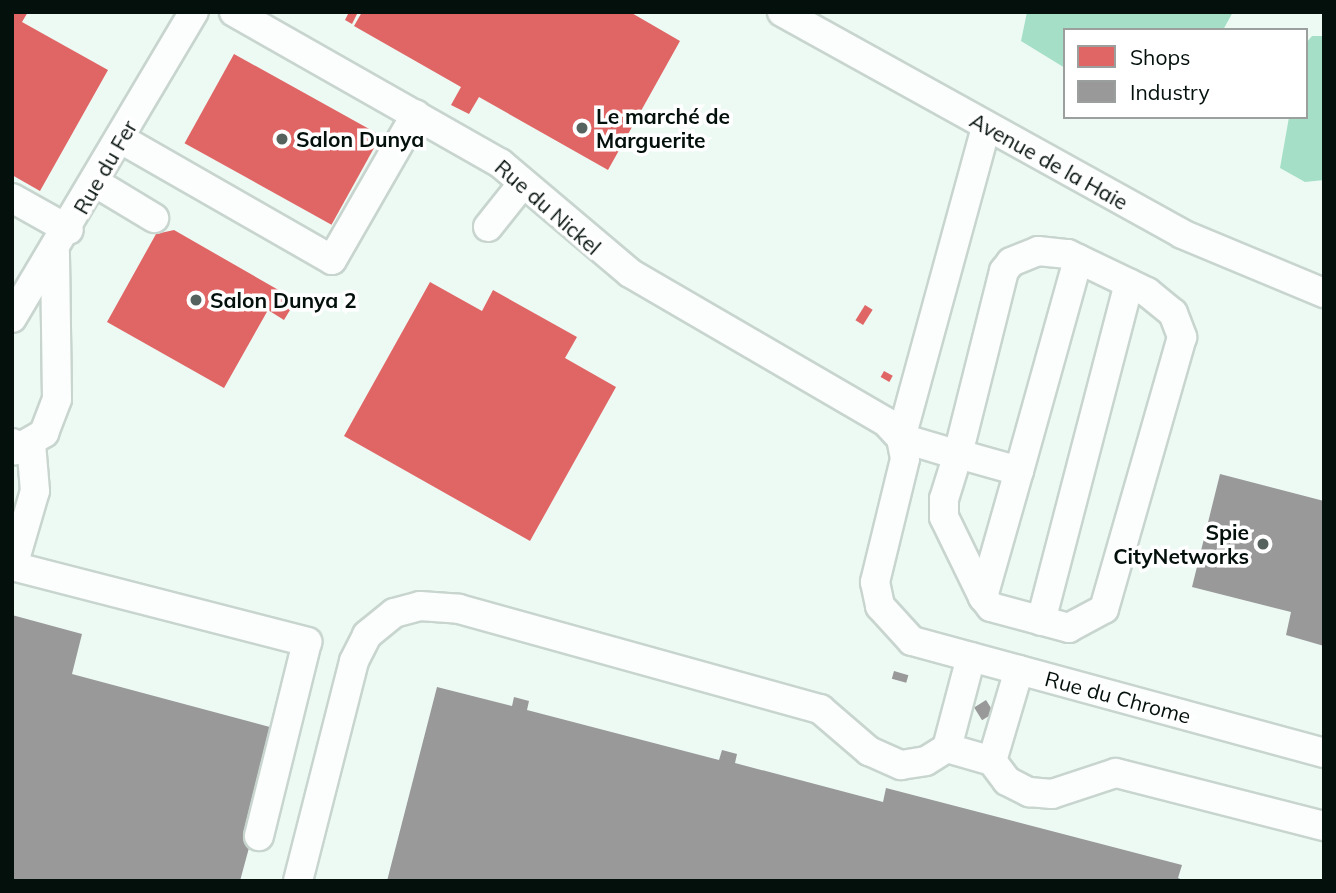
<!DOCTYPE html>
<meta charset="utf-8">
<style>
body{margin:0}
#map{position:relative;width:1336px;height:893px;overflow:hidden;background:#edfaf4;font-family:Mulish,sans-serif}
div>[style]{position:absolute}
.water>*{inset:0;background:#a6dfc7}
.shops>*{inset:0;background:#e06666;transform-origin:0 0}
.industry>*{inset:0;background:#999;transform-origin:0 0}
.roads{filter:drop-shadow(2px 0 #c8d5cf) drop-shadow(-2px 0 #c8d5cf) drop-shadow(0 2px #c8d5cf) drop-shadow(0 -2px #c8d5cf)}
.minor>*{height:28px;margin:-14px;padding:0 14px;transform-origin:14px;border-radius:14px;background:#fcfefd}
.dots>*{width:19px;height:19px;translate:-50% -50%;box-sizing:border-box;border:4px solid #fff;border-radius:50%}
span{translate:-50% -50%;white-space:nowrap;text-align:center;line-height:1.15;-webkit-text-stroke:7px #fff;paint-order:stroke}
.poi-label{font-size:21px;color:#04100b;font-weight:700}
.left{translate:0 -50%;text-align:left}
.right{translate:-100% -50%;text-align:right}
.street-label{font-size:21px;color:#04100b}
.frame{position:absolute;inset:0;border:14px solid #04100b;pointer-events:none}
.legend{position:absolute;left:1063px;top:28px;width:245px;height:91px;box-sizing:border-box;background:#fff;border:2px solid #9b9f9d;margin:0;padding:9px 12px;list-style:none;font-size:21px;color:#04100b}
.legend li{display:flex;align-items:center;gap:14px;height:35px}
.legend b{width:35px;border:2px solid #9b9f9d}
</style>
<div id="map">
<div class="water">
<i style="clip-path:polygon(1027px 12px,1233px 12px,1223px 30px,1065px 30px,1065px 68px,1021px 41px)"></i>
<i style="clip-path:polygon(1312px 36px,1324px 36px,1324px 180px,1305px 182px,1280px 168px,1289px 117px,1306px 117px,1306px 43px)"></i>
</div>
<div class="shops">
<i style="clip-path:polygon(12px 12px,28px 12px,22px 22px,108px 70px,40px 191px,12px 175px)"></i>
<i style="clip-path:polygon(349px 12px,358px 12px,352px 24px,345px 20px)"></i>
<i style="clip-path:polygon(362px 12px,630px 12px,680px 41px,608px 170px,479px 97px,469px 114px,451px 105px,461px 87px,354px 26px)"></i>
<i style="left:234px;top:54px;width:168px;height:102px;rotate:29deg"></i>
<i style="clip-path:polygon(174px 230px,296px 300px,284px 320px,268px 310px,224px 388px,107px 322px,156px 234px)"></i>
<i style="clip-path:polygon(430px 282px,482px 311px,493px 290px,577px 337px,565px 358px,616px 387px,530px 541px,344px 436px)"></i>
<i style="left:865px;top:305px;width:9px;height:18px;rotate:32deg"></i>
<i style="left:884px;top:371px;width:10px;height:7px;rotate:29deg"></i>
</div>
<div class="industry">
<i style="clip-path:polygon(1220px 474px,1324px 501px,1324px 646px,1286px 635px,1291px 612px,1192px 587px)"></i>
<i style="clip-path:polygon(12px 615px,82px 634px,72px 674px,281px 730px,240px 881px,12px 881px)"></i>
<i style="left:894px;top:671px;width:15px;height:8px;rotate:16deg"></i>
<i style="clip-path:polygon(437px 687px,512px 706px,514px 697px,529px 701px,527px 710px,719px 760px,722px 750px,737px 754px,735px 763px,883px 802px,886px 788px,1182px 865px,1178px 878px,1185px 881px,387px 881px)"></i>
<i style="left:986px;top:700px;width:15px;height:14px;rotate:58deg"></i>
</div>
<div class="roads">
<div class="minor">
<i style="left:234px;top:12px;width:306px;rotate:29.6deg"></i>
<i style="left:500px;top:163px;width:170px;rotate:40.2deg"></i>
<i style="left:630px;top:273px;width:296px;rotate:30.2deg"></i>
<i style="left:886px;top:422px;width:22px;rotate:47deg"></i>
<i style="left:901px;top:438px;width:21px;rotate:79deg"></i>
<i style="left:905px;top:459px;width:127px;rotate:103.7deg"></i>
<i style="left:875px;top:582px;width:25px;rotate:78deg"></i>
<i style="left:880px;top:606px;width:47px;rotate:47.6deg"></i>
<i style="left:912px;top:641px;width:427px;rotate:15.2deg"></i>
<i style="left:782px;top:12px;width:457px;rotate:29deg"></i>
<i style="left:1182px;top:234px;width:154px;rotate:22.6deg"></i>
<i style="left:121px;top:139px;width:243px;rotate:29.8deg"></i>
<i style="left:332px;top:260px;width:168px;rotate:-60.1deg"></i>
<i style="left:96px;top:183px;width:68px;rotate:31.1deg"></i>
<i style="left:12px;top:198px;width:65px;rotate:29.3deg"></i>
<i style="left:488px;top:227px;width:56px;rotate:-51.5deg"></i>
<i style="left:12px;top:318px;width:356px;rotate:-59.3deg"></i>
<i style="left:12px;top:443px;width:8px;rotate:67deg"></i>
<i style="left:15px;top:450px;width:34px;rotate:-30deg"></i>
<i style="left:44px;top:433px;width:36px;rotate:-69deg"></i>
<i style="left:57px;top:399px;width:146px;rotate:-90.8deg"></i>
<i style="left:1019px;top:471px;width:220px;rotate:-74.4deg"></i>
<i style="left:12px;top:566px;width:305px;rotate:14.4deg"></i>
<i style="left:307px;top:642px;width:200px;rotate:103.9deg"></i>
<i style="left:13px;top:566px;width:78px;rotate:-73.7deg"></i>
<i style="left:35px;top:491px;width:48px;rotate:-94.8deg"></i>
<i style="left:983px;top:597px;width:89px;rotate:-116deg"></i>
<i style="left:944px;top:517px;width:18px;rotate:-90deg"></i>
<i style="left:944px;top:499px;width:47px;rotate:-72.7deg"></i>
<i style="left:958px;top:454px;width:189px;rotate:-75.9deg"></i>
<i style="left:1004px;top:271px;width:11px;rotate:-52deg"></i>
<i style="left:1011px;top:262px;width:29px;rotate:-22deg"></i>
<i style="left:1038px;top:251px;width:30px;rotate:6deg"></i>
<i style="left:1068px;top:254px;width:88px;rotate:25.7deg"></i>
<i style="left:1147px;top:292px;width:33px;rotate:39deg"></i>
<i style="left:1173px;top:313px;width:26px;rotate:69deg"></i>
<i style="left:1182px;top:337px;width:283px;rotate:106deg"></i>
<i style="left:1104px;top:609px;width:40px;rotate:152deg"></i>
<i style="left:1069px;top:628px;width:81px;rotate:-164.9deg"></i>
<i style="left:991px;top:607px;width:13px;rotate:-129deg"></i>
<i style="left:983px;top:597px;width:131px;rotate:-74.1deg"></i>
<i style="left:1019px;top:471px;width:63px;rotate:-164.4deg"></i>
<i style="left:958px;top:454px;width:13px;rotate:-167deg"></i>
<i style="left:945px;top:451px;width:46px;rotate:-163.5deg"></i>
<i style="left:901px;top:438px;width:322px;rotate:-74.7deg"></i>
<i style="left:1041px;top:621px;width:349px;rotate:-75.4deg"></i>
<i style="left:971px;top:657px;width:94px;rotate:104.8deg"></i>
<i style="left:947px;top:748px;width:47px;rotate:16.1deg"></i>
<i style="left:992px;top:761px;width:95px;rotate:-73.5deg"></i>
<i style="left:992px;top:761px;width:25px;rotate:53deg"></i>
<i style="left:1007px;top:781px;width:25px;rotate:27deg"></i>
<i style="left:1029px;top:792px;width:23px;rotate:5deg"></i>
<i style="left:1052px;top:794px;width:67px;rotate:-18.2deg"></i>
<i style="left:1116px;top:773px;width:215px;rotate:14.3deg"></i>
<i style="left:298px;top:881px;width:227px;rotate:-75.7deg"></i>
<i style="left:354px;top:661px;width:29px;rotate:-63deg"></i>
<i style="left:367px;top:635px;width:35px;rotate:-39deg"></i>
<i style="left:394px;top:613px;width:27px;rotate:-15deg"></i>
<i style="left:420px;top:606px;width:39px;rotate:4deg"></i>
<i style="left:459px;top:609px;width:375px;rotate:15.5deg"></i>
<i style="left:820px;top:709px;width:65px;rotate:40.6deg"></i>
<i style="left:869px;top:751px;width:35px;rotate:24deg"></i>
<i style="left:901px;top:765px;width:25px;rotate:-9deg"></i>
<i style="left:926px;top:761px;width:25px;rotate:-32deg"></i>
</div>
</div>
<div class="dots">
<i style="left:582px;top:128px;background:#56625d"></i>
<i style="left:282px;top:139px;background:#56625d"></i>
<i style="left:196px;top:300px;background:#56625d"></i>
<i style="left:1263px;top:544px;background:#56625d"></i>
</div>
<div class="poi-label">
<span class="left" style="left:596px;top:128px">Le marché de<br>Marguerite</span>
<span class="left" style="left:296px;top:139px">Salon Dunya</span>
<span class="left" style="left:210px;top:300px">Salon Dunya 2</span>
<span class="right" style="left:1249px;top:544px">Spie<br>CityNetworks</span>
</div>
<div class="street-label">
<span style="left:1049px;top:161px;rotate:29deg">Avenue de la Haie</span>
<span style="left:105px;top:167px;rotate:-60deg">Rue du Fer</span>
<span style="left:548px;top:207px;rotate:41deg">Rue du Nickel</span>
<span style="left:1118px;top:697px;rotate:15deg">Rue du Chrome</span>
</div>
<div class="frame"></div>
<ul class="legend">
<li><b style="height:19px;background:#e06666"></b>Shops</li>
<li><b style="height:19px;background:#999"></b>Industry</li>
</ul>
</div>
